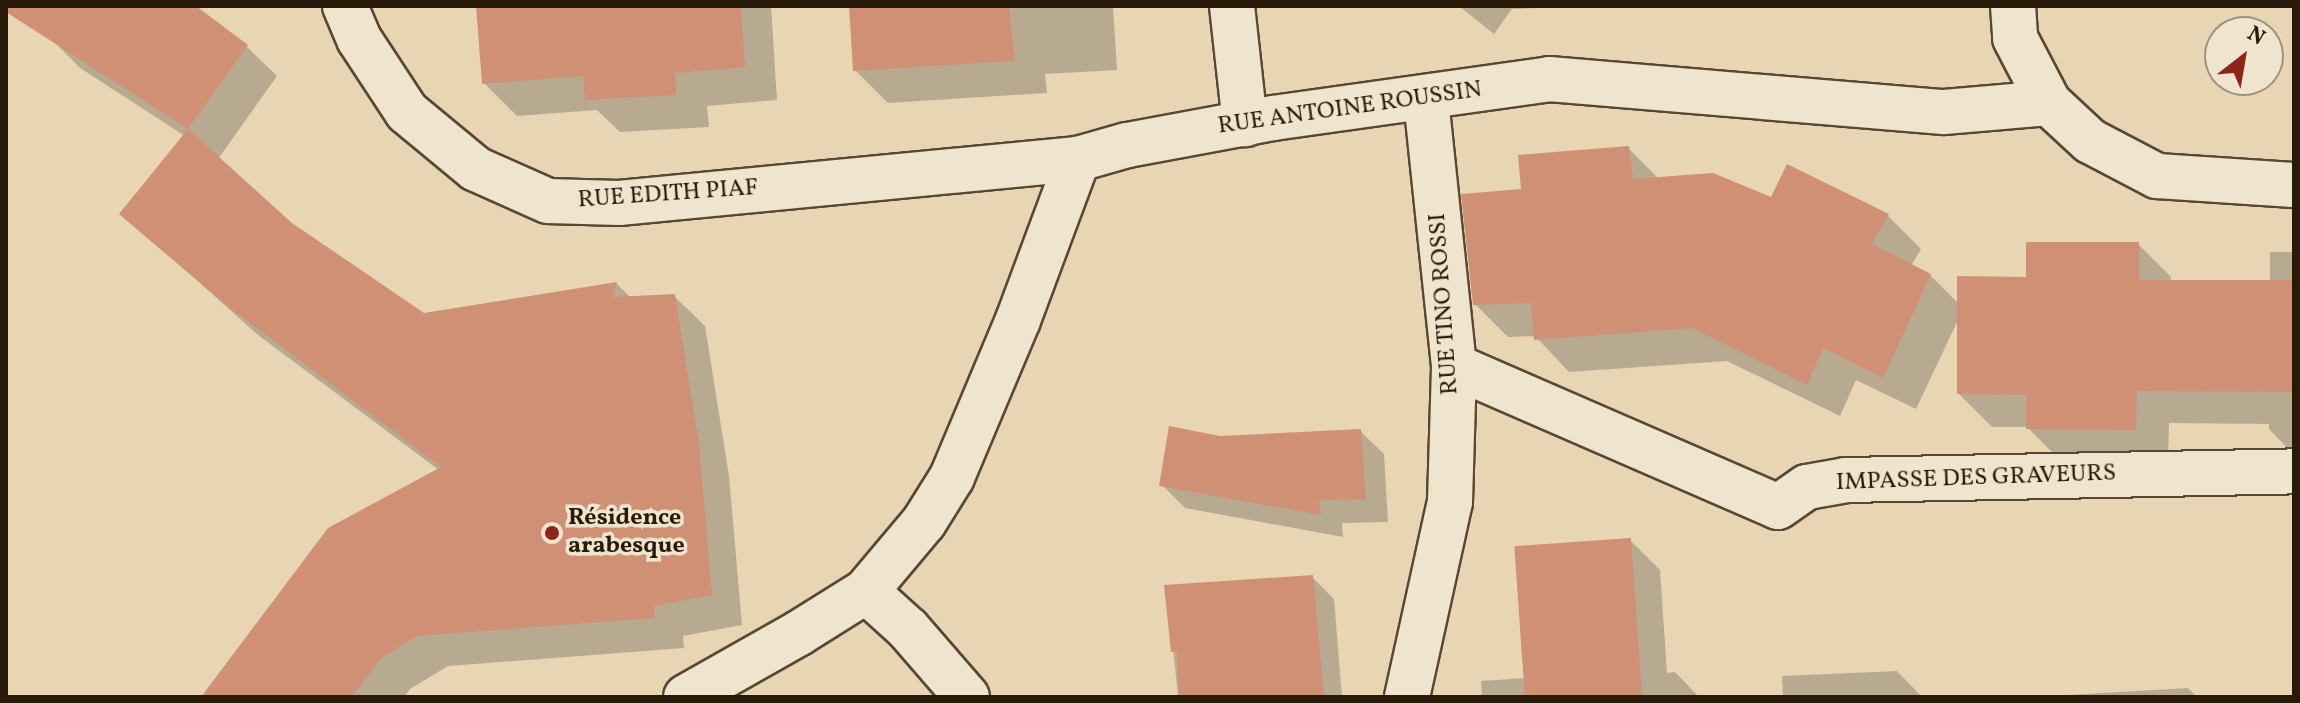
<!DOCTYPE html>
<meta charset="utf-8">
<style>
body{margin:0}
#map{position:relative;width:2300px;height:703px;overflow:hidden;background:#e7d5b4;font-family:Vollkorn,serif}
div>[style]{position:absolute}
.shadow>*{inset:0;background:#0003}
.building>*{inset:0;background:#cf9076;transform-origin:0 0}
.roads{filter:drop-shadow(2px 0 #584833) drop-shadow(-2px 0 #584833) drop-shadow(0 2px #584833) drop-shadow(0 -2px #584833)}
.street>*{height:44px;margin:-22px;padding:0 22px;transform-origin:22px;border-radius:22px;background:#efe4ce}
.dots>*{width:22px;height:22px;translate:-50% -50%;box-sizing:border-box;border:4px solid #efe4ce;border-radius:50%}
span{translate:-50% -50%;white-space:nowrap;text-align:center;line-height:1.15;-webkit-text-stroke:7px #efe4ce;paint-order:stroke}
.street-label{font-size:24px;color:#291908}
.poi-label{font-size:24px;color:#291908;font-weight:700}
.left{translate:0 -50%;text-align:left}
.frame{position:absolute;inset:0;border:8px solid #291908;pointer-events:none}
.north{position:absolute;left:2204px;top:16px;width:80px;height:80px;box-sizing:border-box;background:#efe4ce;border:2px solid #a0937f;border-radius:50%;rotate:31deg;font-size:22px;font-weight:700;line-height:32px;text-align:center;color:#291908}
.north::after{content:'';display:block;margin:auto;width:28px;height:36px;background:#8f2418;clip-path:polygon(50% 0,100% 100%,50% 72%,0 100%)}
</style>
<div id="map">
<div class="shadow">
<i style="clip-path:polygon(19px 6px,193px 6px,246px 46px,277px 76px,218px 159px,290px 225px,424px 315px,617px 284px,631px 298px,674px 296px,705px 326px,729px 476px,742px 625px,683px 636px,684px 648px,448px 666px,410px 689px,404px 697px,203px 697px,439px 470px,258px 335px,122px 213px,185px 136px,80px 68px)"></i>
<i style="clip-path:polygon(478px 6px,771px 6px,777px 100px,707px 106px,709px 127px,620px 132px,597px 110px,517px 116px,484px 83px)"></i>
<i style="clip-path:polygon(850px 6px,1113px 6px,1117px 70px,1045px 74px,1047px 93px,888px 103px,855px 70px)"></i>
<i style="clip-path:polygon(1459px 6px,1584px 6px,1512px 9px,1494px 34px)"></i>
<i style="clip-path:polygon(1628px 148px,1659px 179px,1888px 216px,1921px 249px,1911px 266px,1930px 275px,1959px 304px,2138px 244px,2171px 277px,2171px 282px,2270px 282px,2270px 252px,2294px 252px,2294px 455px,2269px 429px,2269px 424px,2169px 423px,2168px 462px,2061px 461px,2027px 427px,1992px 427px,1959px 394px,1959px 318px,1916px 409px,1856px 380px,1840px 416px,1727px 361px,1569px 372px,1535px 336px,1508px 337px,1475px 304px,1523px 191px)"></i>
<i style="clip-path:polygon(1360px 431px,1384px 454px,1388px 522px,1342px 523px,1343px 537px,1185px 508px,1162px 485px,1220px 438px)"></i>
<i style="clip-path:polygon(1630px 540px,1660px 570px,1667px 673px,1675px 672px,1699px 697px,1482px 697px,1481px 681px,1525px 678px)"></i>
<i style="clip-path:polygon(1312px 577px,1334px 599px,1342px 697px,1178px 697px,1167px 587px)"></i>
<i style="clip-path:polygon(1897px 671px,1922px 697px,1783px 697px,1782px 676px)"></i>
<i style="clip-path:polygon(2188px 688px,2197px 697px,2031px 697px)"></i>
</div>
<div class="building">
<i style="clip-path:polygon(6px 6px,196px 6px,248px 45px,188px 129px,6px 12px)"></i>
<i style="clip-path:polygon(476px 6px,741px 6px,745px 67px,675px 73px,676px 95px,585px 100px,583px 76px,482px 84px)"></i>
<i style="clip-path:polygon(849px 6px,1009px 6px,1015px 61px,853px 71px)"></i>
<i style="clip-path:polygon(188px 129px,292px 223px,424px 313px,617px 282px,613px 297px,675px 294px,699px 444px,712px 595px,654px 606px,655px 618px,417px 636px,380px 659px,352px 697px,201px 697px,328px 528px,441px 467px,226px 305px,119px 214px)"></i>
<i style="clip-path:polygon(1629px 146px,1633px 179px,1713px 173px,1771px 197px,1787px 164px,1889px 214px,1872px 244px,1931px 274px,1883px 378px,1823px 348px,1807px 385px,1692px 328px,1534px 340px,1531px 303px,1473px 305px,1461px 194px,1521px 189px,1518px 155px)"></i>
<i style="clip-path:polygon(2026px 242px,2139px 242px,2139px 280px,2294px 280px,2294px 392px,2137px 391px,2136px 430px,2026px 429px,2026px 395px,1957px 394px,1957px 276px,2026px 277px)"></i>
<i style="clip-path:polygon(1169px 426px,1220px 436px,1361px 429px,1366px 499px,1319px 500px,1321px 515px,1159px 486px)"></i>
<i style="left:1631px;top:538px;width:159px;height:117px;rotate:86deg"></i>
<i style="clip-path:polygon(1313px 575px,1324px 697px,1179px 697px,1177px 652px,1171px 652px,1164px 585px)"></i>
</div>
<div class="roads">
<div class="street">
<i style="left:345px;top:6px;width:36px;rotate:67deg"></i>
<i style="left:359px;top:39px;width:87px;rotate:56.7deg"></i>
<i style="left:407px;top:112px;width:89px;rotate:39.6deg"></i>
<i style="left:476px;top:169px;width:79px;rotate:24deg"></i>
<i style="left:548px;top:201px;width:71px;rotate:1.6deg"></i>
<i style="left:619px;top:203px;width:461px;rotate:-5.5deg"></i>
<i style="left:1078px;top:159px;width:51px;rotate:-15.9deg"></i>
<i style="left:1127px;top:145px;width:148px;rotate:-10.5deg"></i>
<i style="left:1273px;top:118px;width:279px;rotate:-8deg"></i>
<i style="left:1549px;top:79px;width:396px;rotate:4.8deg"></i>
<i style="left:1944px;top:112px;width:105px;rotate:-4.9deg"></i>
<i style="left:1232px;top:6px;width:119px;rotate:83.7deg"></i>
<i style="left:2013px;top:6px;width:32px;rotate:86deg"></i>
<i style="left:2015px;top:38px;width:73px;rotate:62.4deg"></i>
<i style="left:2049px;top:103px;width:56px;rotate:42.8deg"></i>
<i style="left:2090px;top:141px;width:76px;rotate:27.6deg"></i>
<i style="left:2157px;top:176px;width:137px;rotate:3.8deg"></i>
<i style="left:1454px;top:366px;width:353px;rotate:23.5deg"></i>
<i style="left:1778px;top:507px;width:35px;rotate:-35deg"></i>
<i style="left:1807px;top:487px;width:39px;rotate:-10deg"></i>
<i style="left:1845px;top:480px;width:449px;rotate:-1.1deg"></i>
<i style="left:866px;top:591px;width:57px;rotate:42.1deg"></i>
<i style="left:908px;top:629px;width:90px;rotate:49.1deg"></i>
<i style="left:686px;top:697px;width:130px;rotate:-29.5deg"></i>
<i style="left:799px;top:633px;width:79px;rotate:-32.1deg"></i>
<i style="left:866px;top:591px;width:90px;rotate:-50deg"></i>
<i style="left:924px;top:522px;width:53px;rotate:-58.1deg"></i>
<i style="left:952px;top:477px;width:170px;rotate:-67.2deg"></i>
<i style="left:1018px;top:320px;width:172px;rotate:-69.6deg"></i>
<i style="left:1407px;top:697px;width:200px;rotate:-77.6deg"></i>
<i style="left:1450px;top:502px;width:136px;rotate:-88.3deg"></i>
<i style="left:1454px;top:366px;width:269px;rotate:-96deg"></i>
</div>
</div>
<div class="dots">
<i style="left:552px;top:533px;background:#8f2418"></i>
</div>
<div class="street-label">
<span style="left:1350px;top:109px;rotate:-8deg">RUE ANTOINE ROUSSIN</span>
<span style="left:668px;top:195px;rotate:-4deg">RUE EDITH PIAF</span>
<span style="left:1445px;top:304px;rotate:-94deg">RUE TINO ROSSI</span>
<span style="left:1976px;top:479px;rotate:-2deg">IMPASSE DES GRAVEURS</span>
</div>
<div class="poi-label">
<span class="left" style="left:568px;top:533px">Résidence<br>arabesque</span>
</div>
<div class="frame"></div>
<div class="north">N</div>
</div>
